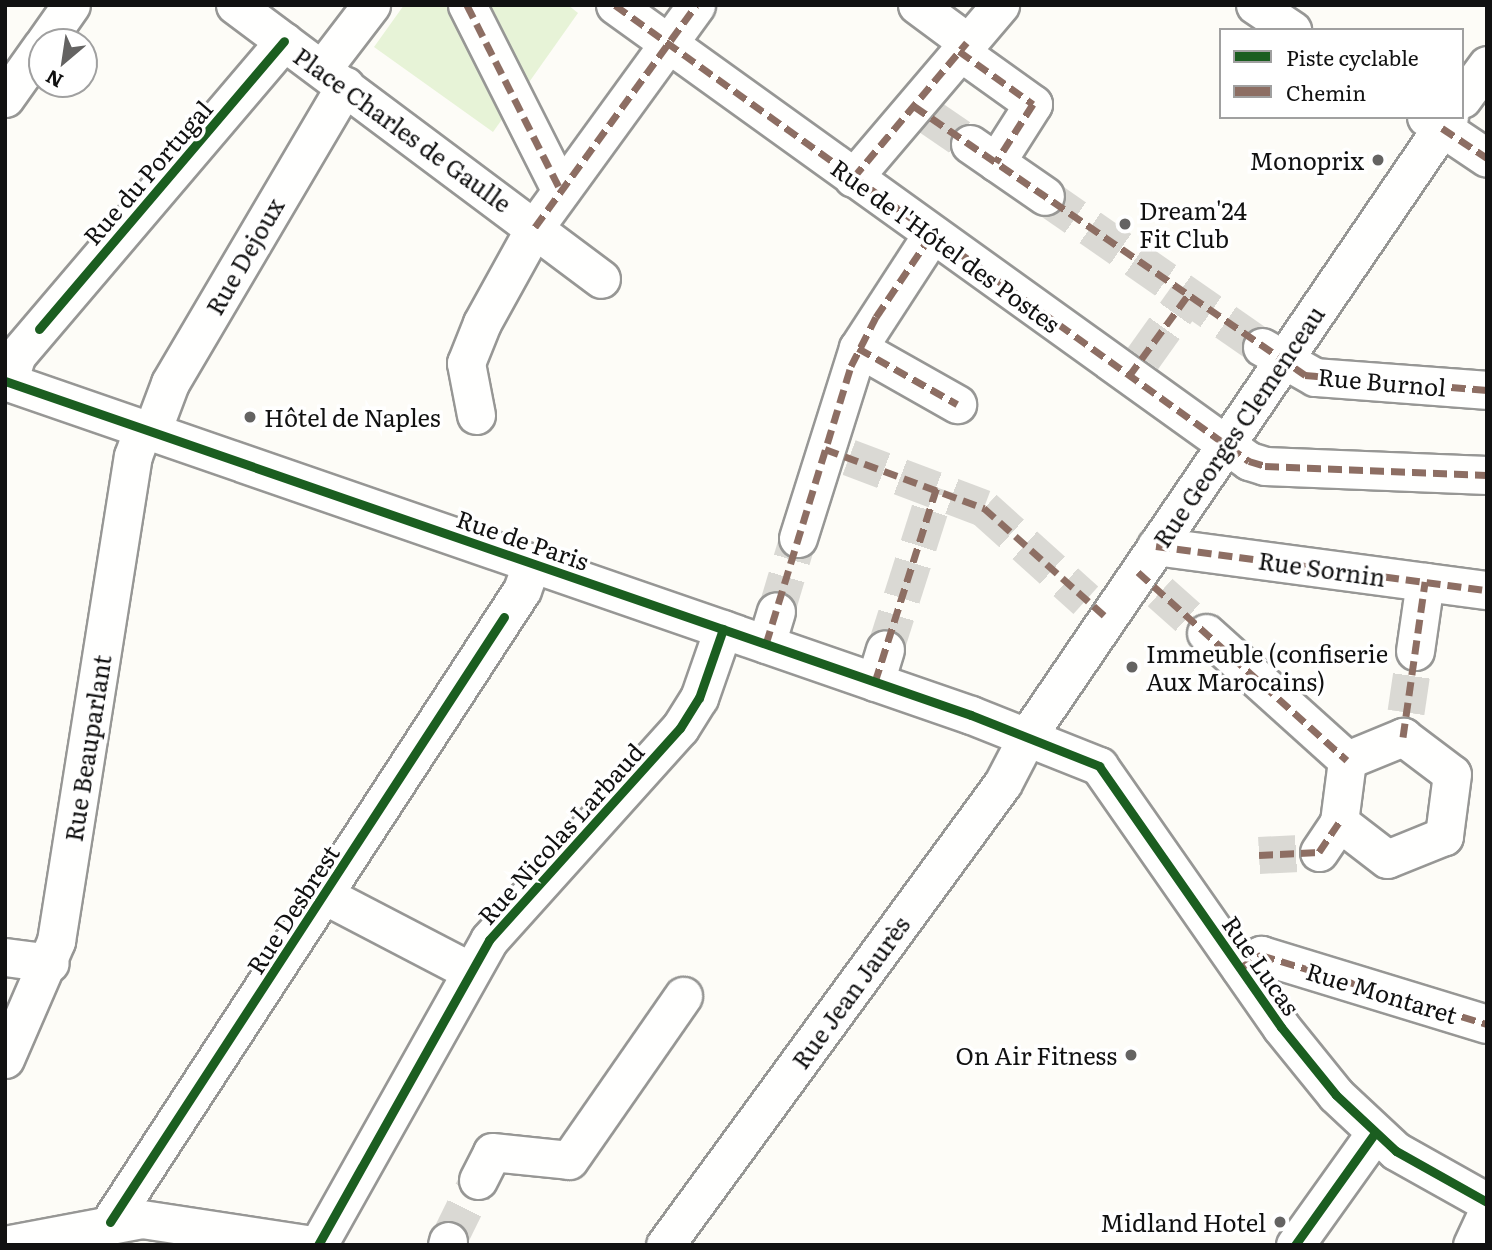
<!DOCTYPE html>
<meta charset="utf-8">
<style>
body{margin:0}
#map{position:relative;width:1492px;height:1250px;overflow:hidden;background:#fdfcf7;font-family:Literata,serif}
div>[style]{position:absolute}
.green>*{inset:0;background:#e7f3d7}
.minor-tunnel>*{height:37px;margin-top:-18.5px;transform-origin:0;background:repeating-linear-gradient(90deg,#dad9d4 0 37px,transparent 0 55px)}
.roads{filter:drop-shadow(2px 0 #979795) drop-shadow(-2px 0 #979795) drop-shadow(0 2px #979795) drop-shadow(0 -2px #979795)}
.minor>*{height:37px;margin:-18.5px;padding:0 18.5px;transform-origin:18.5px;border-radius:18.5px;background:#fffffe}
.quiet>*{height:7px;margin-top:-3.5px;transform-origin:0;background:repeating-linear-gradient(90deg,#8d6e63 0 14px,transparent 0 21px)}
.cycleway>*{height:9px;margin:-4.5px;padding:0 4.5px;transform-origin:4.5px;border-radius:4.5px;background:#1b5e20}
.dots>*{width:19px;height:19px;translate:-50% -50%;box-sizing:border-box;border:4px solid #fff;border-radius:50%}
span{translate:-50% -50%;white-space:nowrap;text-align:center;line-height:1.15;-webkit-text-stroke:7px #fff;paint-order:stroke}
.street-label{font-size:24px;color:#111}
.poi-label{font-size:24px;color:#111}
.right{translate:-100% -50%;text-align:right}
.left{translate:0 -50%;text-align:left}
.frame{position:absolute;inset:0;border:7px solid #111;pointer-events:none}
.legend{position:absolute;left:1219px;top:28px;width:245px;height:91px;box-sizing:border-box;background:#fff;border:2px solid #a0a0a0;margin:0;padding:9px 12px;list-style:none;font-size:21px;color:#111}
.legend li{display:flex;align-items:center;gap:14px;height:35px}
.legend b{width:35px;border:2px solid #a0a0a0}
.north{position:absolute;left:28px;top:28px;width:70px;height:70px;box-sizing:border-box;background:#fff;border:2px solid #a0a0a0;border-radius:50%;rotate:209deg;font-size:19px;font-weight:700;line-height:28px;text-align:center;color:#111}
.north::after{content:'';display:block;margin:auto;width:24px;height:32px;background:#646362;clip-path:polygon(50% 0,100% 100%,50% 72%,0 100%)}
</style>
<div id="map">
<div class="green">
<i style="clip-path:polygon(404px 5px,459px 5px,515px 101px,493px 132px,374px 47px)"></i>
<i style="clip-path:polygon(472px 5px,568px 5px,578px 13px,520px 95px)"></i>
</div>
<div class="minor-tunnel">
<i style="left:929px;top:116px;width:50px;rotate:34.3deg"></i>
<i style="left:1045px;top:196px;width:263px;rotate:34.8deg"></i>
<i style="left:1143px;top:358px;width:77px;rotate:-54.5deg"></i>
<i style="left:849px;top:457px;width:144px;rotate:20.7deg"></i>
<i style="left:984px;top:508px;width:137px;rotate:42deg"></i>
<i style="left:1160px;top:592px;width:62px;rotate:41.7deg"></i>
<i style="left:776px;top:612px;width:77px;rotate:-73.4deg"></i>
<i style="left:885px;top:650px;width:171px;rotate:-72.3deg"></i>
<i style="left:1406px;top:712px;width:62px;rotate:-81.6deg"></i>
<i style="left:1259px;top:855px;width:60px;rotate:-2.9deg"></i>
<i style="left:448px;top:1241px;width:68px;rotate:-63.8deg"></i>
</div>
<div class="roads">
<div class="minor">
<i style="left:235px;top:5px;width:457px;rotate:36.8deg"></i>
<i style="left:467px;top:5px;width:208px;rotate:63.2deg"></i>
<i style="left:615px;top:5px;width:781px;rotate:35.73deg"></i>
<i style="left:1249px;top:461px;width:17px;rotate:17deg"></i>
<i style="left:1265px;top:466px;width:222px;rotate:2.3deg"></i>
<i style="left:917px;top:5px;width:62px;rotate:36.5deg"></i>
<i style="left:1255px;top:5px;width:45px;rotate:34deg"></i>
<i style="left:45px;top:42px;width:45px;rotate:-54.9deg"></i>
<i style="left:959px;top:51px;width:91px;rotate:35.6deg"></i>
<i style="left:1033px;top:104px;width:69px;rotate:122.5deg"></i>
<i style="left:322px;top:69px;width:81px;rotate:-52.6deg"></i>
<i style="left:5px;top:98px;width:64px;rotate:-54.6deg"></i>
<i style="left:1462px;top:99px;width:42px;rotate:-53.7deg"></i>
<i style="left:1426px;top:117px;width:73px;rotate:33.9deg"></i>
<i style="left:970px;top:144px;width:91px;rotate:34.7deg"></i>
<i style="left:853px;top:178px;width:227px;rotate:-49.6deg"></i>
<i style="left:1262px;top:347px;width:61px;rotate:29.5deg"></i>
<i style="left:1315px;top:377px;width:172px;rotate:4.3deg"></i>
<i style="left:858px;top:348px;width:114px;rotate:29.5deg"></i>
<i style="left:5px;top:381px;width:1022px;rotate:19.07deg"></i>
<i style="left:971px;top:715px;width:138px;rotate:21.7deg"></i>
<i style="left:1099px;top:766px;width:318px;rotate:55.1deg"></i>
<i style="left:1281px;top:1027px;width:87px;rotate:51deg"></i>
<i style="left:1336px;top:1095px;width:82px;rotate:43deg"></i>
<i style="left:1396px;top:1151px;width:104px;rotate:29.3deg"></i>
<i style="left:8px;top:382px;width:28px;rotate:-72deg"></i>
<i style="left:17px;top:355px;width:412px;rotate:-49.6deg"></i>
<i style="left:476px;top:415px;width:53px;rotate:-100.9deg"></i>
<i style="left:466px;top:363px;width:43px;rotate:-68.2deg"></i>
<i style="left:482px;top:323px;width:110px;rotate:-61.1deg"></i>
<i style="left:535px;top:227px;width:274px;rotate:-54deg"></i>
<i style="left:152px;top:431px;width:51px;rotate:-69.4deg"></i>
<i style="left:170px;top:383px;width:345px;rotate:-59.5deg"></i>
<i style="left:798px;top:538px;width:199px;rotate:-72.5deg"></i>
<i style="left:858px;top:348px;width:136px;rotate:-57deg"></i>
<i style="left:1156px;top:546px;width:334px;rotate:7.6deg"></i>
<i style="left:1206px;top:633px;width:190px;rotate:42deg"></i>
<i style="left:766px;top:644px;width:34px;rotate:-73deg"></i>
<i style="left:1415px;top:651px;width:70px;rotate:-81.8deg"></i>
<i style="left:875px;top:682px;width:34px;rotate:-73deg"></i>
<i style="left:1403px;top:737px;width:61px;rotate:37.1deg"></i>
<i style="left:1452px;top:774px;width:63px;rotate:97.4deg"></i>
<i style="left:1444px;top:836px;width:61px;rotate:158deg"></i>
<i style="left:1387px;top:859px;width:61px;rotate:-142.4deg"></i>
<i style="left:1339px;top:822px;width:63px;rotate:-82.6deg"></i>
<i style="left:1347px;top:760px;width:61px;rotate:-22.3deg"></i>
<i style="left:1319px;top:852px;width:36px;rotate:-56deg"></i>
<i style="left:324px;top:895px;width:165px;rotate:27.5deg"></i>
<i style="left:5px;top:957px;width:45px;rotate:7.6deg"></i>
<i style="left:1240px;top:968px;width:25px;rotate:-32deg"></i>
<i style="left:1261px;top:955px;width:236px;rotate:17deg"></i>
<i style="left:5px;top:1059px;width:129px;rotate:-66.6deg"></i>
<i style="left:56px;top:941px;width:491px;rotate:-81deg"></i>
<i style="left:133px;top:456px;width:30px;rotate:-70deg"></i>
<i style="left:478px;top:1180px;width:31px;rotate:-63deg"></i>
<i style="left:492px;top:1152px;width:77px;rotate:5.9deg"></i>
<i style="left:569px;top:1160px;width:200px;rotate:-55.2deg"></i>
<i style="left:110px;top:1222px;width:754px;rotate:-56.9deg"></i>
<i style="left:522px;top:590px;width:29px;rotate:-70deg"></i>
<i style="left:5px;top:1245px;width:139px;rotate:-10.7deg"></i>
<i style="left:142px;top:1219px;width:171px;rotate:8.7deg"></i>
<i style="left:318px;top:1245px;width:350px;rotate:-60.7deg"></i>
<i style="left:489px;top:940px;width:285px;rotate:-48deg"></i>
<i style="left:680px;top:728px;width:36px;rotate:-58deg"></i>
<i style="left:699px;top:698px;width:73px;rotate:-70.8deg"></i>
<i style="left:447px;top:1245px;width:4px;rotate:-76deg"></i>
<i style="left:665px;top:1245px;width:572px;rotate:-53.81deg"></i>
<i style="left:1003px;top:783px;width:54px;rotate:-62.5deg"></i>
<i style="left:1028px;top:735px;width:748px;rotate:-55.74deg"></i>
<i style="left:1295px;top:1245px;width:138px;rotate:-54.5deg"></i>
<i style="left:1472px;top:1245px;width:35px;rotate:-65deg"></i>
</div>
</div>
<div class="quiet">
<i style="left:467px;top:5px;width:208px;rotate:63.2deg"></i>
<i style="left:615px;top:5px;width:781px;rotate:35.73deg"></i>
<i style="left:1249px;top:461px;width:17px;rotate:17deg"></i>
<i style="left:1265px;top:466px;width:222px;rotate:2.3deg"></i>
<i style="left:959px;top:51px;width:91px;rotate:35.6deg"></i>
<i style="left:1033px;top:104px;width:69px;rotate:122.5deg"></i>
<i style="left:914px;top:106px;width:475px;rotate:34.5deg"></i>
<i style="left:1305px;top:375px;width:183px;rotate:4.7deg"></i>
<i style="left:1442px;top:128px;width:54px;rotate:33.7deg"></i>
<i style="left:853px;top:178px;width:177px;rotate:-50deg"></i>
<i style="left:535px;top:227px;width:274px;rotate:-54deg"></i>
<i style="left:858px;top:348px;width:114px;rotate:29.5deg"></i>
<i style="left:1129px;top:376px;width:100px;rotate:-53.9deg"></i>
<i style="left:825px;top:449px;width:170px;rotate:20.4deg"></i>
<i style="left:984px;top:508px;width:165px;rotate:41.8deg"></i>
<i style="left:1156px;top:546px;width:334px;rotate:7.6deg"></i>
<i style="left:1138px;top:572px;width:281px;rotate:42deg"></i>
<i style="left:766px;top:644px;width:291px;rotate:-73deg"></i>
<i style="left:851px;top:366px;width:55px;rotate:-63deg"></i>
<i style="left:876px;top:317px;width:100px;rotate:-56deg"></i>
<i style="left:875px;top:682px;width:205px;rotate:-72.4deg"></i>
<i style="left:1403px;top:737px;width:157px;rotate:-81.9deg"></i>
<i style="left:1259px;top:855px;width:60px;rotate:-2.9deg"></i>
<i style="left:1319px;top:852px;width:36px;rotate:-56deg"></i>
<i style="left:1240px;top:968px;width:25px;rotate:-32deg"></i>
<i style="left:1261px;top:955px;width:236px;rotate:17deg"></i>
</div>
<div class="cycleway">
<i style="left:39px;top:329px;width:378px;rotate:-49.6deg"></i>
<i style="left:5px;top:381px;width:1022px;rotate:19.07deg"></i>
<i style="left:971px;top:715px;width:138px;rotate:21.7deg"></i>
<i style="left:1099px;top:766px;width:318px;rotate:55.1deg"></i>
<i style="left:1281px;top:1027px;width:87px;rotate:51deg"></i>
<i style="left:1336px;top:1095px;width:82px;rotate:43deg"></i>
<i style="left:1396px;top:1151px;width:104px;rotate:29.3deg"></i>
<i style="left:110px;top:1222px;width:722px;rotate:-56.93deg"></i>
<i style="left:318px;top:1245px;width:350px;rotate:-60.7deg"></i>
<i style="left:489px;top:940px;width:285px;rotate:-48deg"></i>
<i style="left:680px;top:728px;width:36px;rotate:-58deg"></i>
<i style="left:699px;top:698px;width:73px;rotate:-70.8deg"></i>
<i style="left:1295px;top:1245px;width:138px;rotate:-54.5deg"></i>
</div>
<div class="dots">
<i style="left:1378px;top:160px;background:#646362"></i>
<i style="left:1125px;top:224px;background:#646362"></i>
<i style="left:250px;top:417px;background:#646362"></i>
<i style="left:1132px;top:667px;background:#646362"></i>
<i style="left:1131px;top:1055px;background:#646362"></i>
<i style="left:1280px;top:1222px;background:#646362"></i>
</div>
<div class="street-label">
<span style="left:403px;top:129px;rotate:36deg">Place Charles de Gaulle</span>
<span style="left:147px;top:172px;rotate:-49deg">Rue du Portugal</span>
<span style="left:946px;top:245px;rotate:36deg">Rue de l'Hôtel des Postes</span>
<span style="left:244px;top:256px;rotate:-60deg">Rue Dejoux</span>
<span style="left:1382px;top:381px;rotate:5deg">Rue Burnol</span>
<span style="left:1238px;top:426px;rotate:-56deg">Rue Georges Clemenceau</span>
<span style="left:523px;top:539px;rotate:19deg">Rue de Paris</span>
<span style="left:1322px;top:568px;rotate:8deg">Rue Sornin</span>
<span style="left:87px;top:748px;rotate:-81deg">Rue Beauparlant</span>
<span style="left:560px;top:833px;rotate:-48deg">Rue Nicolas Larbaud</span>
<span style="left:292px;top:909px;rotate:-57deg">Rue Desbrest</span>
<span style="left:1262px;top:965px;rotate:55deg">Rue Lucas</span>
<span style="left:850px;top:992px;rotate:-54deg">Rue Jean Jaurès</span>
<span style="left:1382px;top:992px;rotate:17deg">Rue Montaret</span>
</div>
<div class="poi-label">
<span class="right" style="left:1364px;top:160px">Monoprix</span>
<span class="left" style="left:1139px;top:224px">Dream'24<br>Fit Club</span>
<span class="left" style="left:264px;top:417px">Hôtel de Naples</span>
<span class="left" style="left:1146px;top:667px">Immeuble (confiserie<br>Aux Marocains)</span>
<span class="right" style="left:1117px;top:1055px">On Air Fitness</span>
<span class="right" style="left:1266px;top:1222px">Midland Hotel</span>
</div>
<div class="frame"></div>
<ul class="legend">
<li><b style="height:9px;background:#1b5e20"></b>Piste cyclable</li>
<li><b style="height:9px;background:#8d6e63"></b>Chemin</li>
</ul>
<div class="north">N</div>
</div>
